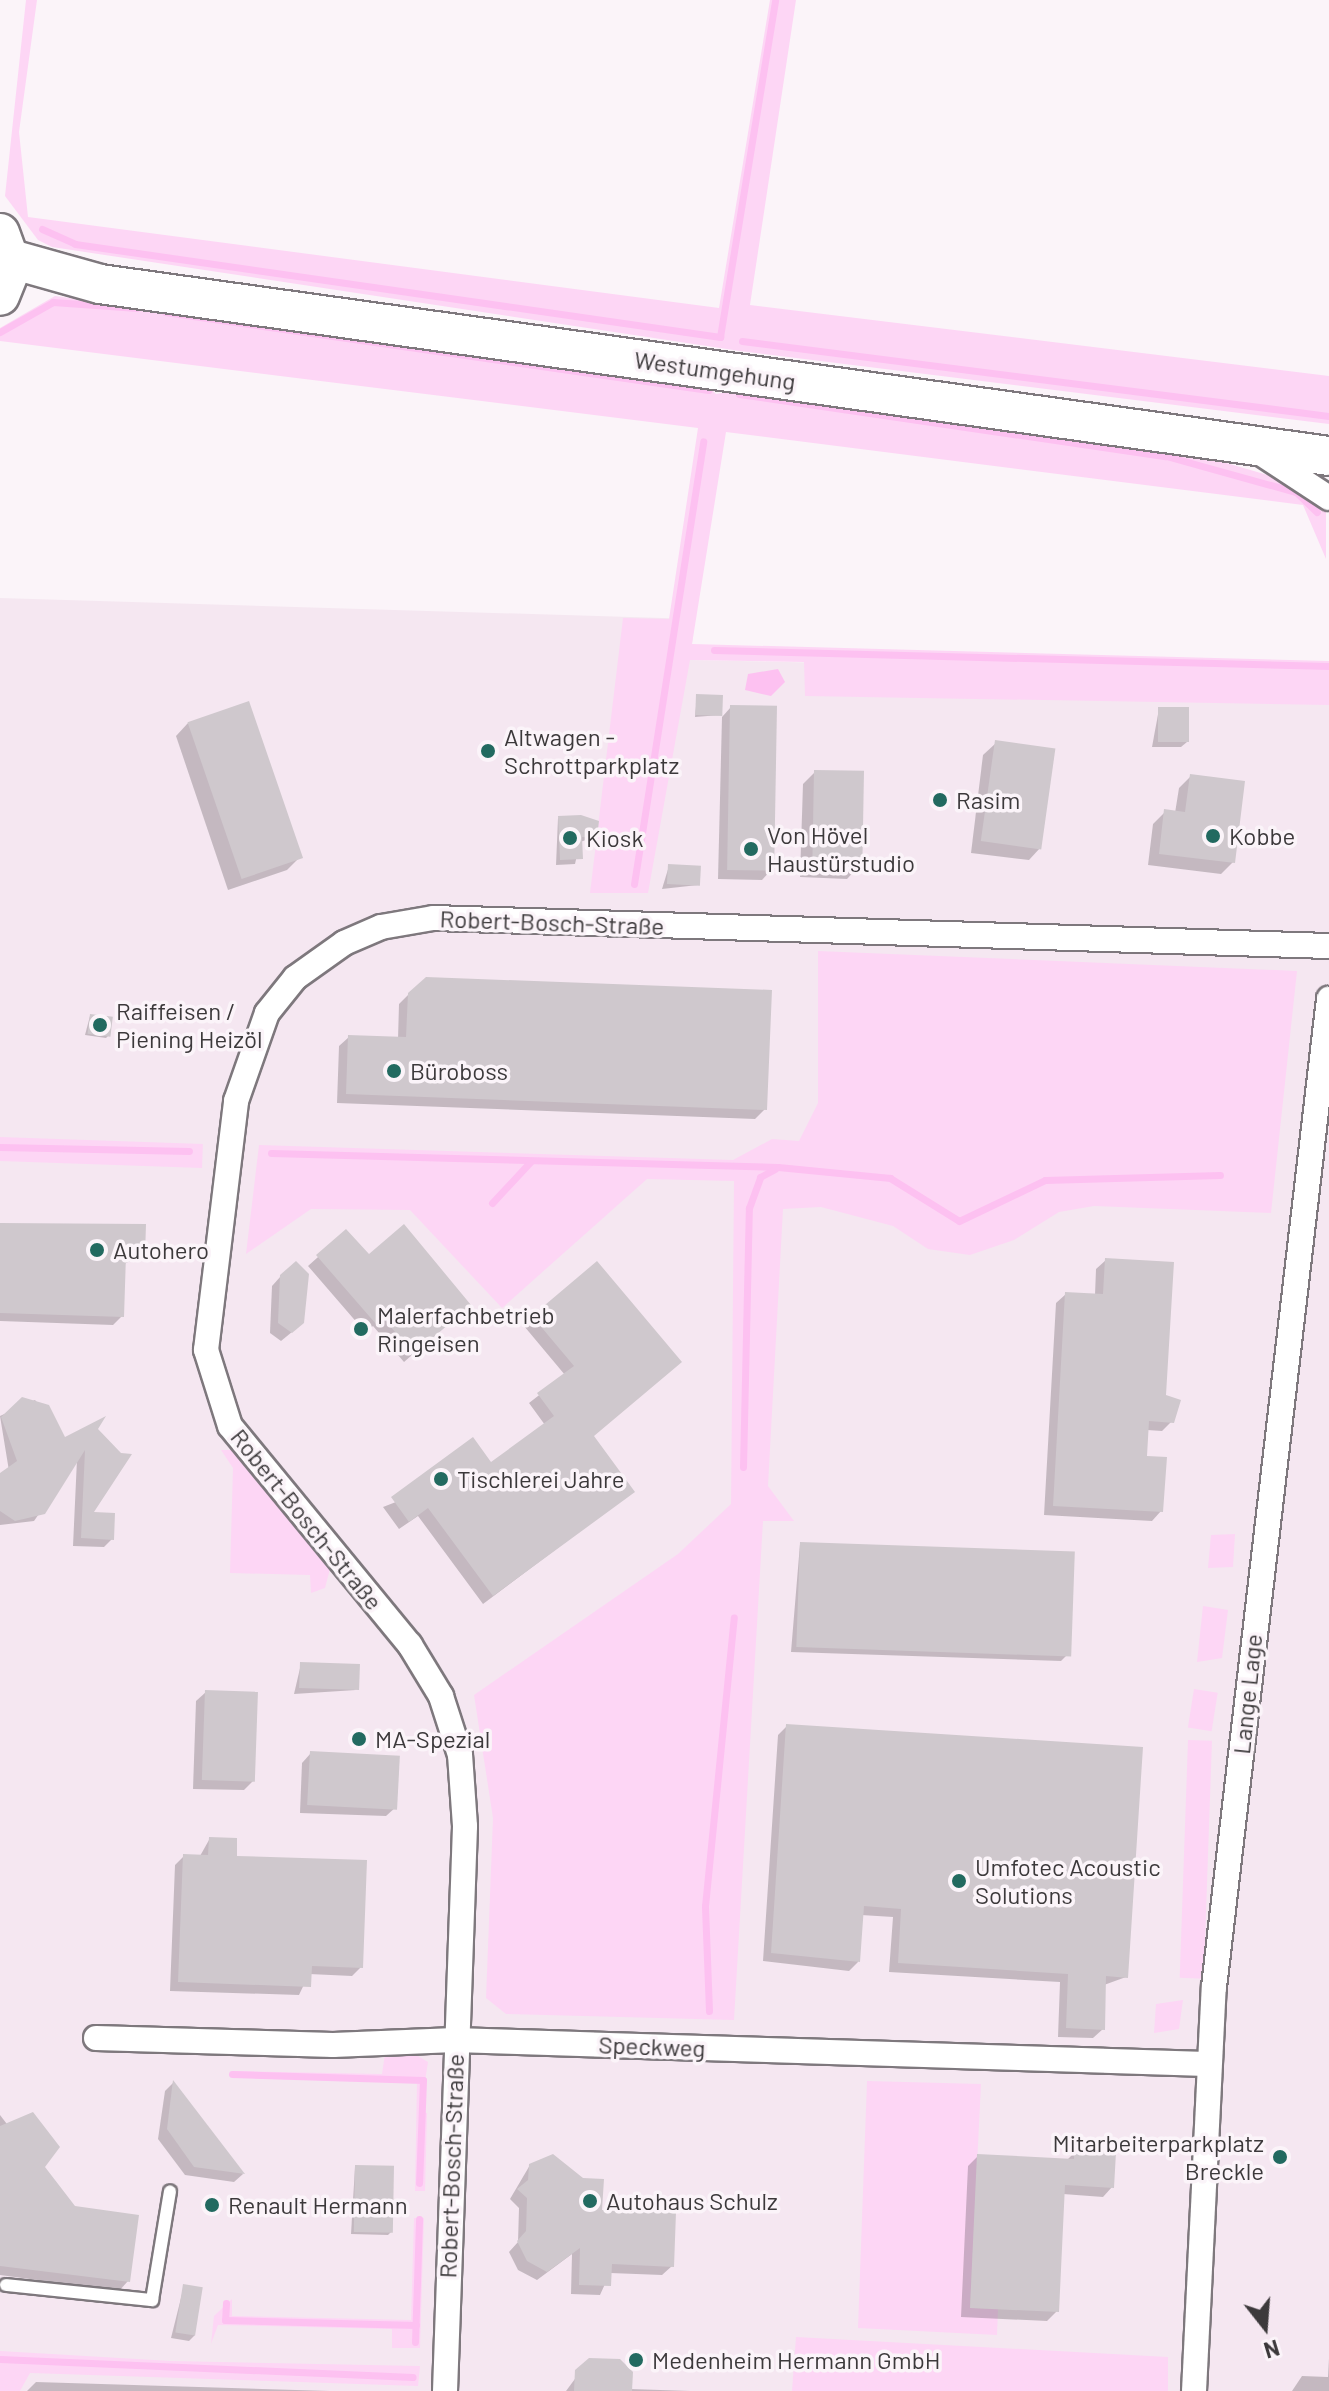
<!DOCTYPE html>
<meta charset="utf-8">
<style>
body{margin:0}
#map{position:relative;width:1329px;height:2391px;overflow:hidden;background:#fbf4f9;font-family:Barlow,sans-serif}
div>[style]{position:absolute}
.built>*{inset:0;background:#f5e7f1}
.green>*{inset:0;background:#fdd6f5;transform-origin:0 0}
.water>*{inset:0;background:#fdc1f1}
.shadow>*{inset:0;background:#0003}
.stream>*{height:7px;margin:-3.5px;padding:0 3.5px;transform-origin:3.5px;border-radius:3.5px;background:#fdc1f1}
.building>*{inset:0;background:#cfc8cd;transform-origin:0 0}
.roads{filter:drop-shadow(2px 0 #7e787d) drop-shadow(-2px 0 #7e787d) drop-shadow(0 2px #7e787d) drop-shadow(0 -2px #7e787d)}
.lane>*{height:12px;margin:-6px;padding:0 6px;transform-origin:6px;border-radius:6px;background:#fff}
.street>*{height:24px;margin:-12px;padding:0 12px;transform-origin:12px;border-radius:12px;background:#fff}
.primary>*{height:38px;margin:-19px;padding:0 19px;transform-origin:19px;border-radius:19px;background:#fff}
.dots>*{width:22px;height:22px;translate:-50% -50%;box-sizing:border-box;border:4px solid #fbf4f9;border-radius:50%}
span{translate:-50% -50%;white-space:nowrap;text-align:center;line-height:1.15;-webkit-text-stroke:7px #fbf4f9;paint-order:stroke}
.street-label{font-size:24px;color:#3c393b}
.poi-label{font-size:24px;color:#3c393b}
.left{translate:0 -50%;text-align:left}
.right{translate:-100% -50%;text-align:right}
.north{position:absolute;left:1225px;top:2287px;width:80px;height:80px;-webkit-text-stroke:6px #fbf4f9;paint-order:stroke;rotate:163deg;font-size:22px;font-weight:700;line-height:32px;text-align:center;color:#3c393b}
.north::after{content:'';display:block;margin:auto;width:28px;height:36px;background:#3c393b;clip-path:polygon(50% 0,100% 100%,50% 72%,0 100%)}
</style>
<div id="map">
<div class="built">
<i style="clip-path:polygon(0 598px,695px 619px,690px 660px,1329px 673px,1329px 2391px,0 2391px)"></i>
</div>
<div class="green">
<i style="clip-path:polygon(26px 0,37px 0,19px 132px,28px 217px,719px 308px,770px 0,796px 0,750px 305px,1329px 376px,1329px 424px,740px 351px,52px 247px,38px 240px,5px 196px)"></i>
<i style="clip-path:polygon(55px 296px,707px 385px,716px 394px,746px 389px,1209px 458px,1271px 476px,1326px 508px,1326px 559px,1303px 505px,726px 432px,692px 644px,1329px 661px,1329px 705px,805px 696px,804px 662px,690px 660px,648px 893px,590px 893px,623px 618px,669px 619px,698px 428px,0 341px,0 328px)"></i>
<i style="clip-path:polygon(818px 951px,1297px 971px,1271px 1213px,1094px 1206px,1059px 1212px,1014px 1240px,970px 1255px,928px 1249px,893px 1226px,821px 1207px,783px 1209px,768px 1486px,794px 1521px,763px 1521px,734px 2020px,506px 2014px,486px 1998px,493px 1818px,474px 1695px,678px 1554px,731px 1504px,734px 1181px,647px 1179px,502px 1308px,410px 1210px,311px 1209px,246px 1254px,259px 1145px,733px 1160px,772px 1139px,799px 1141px,818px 1103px)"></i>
<i style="left:0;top:1137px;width:203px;height:24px;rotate:2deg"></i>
<i style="clip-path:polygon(221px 1450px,231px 1450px,330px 1569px,325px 1588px,311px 1593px,310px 1575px,230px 1573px,233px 1468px)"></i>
<i style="clip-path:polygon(1235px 1534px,1233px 1567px,1208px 1568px,1211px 1535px)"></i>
<i style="clip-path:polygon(1203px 1606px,1228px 1610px,1222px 1658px,1197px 1662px)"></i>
<i style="left:1194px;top:1689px;width:24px;height:39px;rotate:9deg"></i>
<i style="left:1188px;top:1740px;width:24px;height:238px;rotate:2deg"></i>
<i style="clip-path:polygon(1183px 2000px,1179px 2029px,1154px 2033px,1156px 2004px)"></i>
<i style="clip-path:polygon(413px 2053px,428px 2062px,420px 2112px,427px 2113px,425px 2191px,415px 2191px,417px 2082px,231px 2077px,232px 2071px,382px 2074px,385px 2054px)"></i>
<i style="clip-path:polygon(867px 2081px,981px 2084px,970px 2308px,998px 2309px,997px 2335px,858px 2328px)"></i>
<i style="clip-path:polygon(414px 2218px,424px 2218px,420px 2348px,392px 2348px,392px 2329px,218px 2325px,211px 2344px,214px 2316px,232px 2299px,232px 2316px,411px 2320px)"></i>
<i style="clip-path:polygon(796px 2337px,1168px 2357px,1168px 2391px,792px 2391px)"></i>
<i style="clip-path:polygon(0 2351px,171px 2361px,420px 2366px,418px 2386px,30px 2373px,20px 2391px,0 2391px)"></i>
</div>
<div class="water">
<i style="clip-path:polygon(778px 669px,785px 682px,771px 696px,745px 690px,748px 674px)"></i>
</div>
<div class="shadow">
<i style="clip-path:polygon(697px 696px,720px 715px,695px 717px)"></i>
<i style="clip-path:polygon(731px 707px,771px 870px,762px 880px,718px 879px,722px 717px)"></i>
<i style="clip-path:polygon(1159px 709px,1187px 742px,1181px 747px,1152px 747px)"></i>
<i style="clip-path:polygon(188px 723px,300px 857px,287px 870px,228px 890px,176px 736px)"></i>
<i style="clip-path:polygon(996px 743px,1041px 847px,1029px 860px,971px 853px,983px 755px)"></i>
<i style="clip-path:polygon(815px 772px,859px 866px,847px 879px,800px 877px,803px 784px)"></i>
<i style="clip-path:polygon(1191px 776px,1233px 862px,1221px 874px,1148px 865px,1153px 824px,1165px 812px,1175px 813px,1179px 788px)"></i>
<i style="clip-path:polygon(558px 818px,595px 837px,580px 842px,575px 864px,556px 865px)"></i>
<i style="clip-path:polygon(669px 866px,698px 885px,662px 889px)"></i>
<i style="clip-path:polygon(409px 994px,765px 1109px,755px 1119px,337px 1103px,339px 1046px,349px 1037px,398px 1039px,399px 1004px)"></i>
<i style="clip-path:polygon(90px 1016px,108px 1036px,106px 1038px,85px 1035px)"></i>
<i style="clip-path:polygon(0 1224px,143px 1255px,124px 1264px,122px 1316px,113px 1325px,0 1321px)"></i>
<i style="clip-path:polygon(346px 1232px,368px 1257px,459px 1314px,404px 1362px,373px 1326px,365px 1332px,308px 1266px)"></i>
<i style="clip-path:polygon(1106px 1260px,1172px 1421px,1162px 1431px,1147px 1430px,1145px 1458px,1161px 1511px,1152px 1521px,1044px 1515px,1056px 1303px,1066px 1294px,1095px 1295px,1096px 1269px)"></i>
<i style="clip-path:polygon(596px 1264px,592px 1437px,632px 1492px,483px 1604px,418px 1516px,399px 1529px,383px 1507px,491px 1465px,545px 1425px,529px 1403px,565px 1375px,524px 1326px)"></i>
<i style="clip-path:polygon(281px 1276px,292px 1332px,281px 1341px,270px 1333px,272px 1286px)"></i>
<i style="clip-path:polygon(35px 1400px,65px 1439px,95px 1429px,91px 1514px,112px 1539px,104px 1547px,73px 1546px,77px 1459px,34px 1521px,0 1525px,0 1479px,9px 1471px,0 1416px)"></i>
<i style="clip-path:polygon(800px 1544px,1067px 1655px,1061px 1661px,791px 1652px)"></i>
<i style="clip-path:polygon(301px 1664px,356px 1690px,294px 1694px)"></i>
<i style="clip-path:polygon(206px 1692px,253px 1781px,244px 1790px,193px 1789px,196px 1701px)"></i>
<i style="clip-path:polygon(787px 1726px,1126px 1977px,1104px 1985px,1103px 2029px,1093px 2038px,1058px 2037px,1060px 1982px,889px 1972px,893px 1917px,861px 1915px,858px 1962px,849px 1971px,763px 1961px,778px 1735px)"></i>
<i style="clip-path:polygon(311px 1753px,396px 1807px,386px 1816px,300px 1813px,302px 1763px)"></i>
<i style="clip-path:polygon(209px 1840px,235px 1858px,361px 1967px,352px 1976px,309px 1974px,299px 1995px,170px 1991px,175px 1865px,184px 1856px,200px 1856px)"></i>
<i style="clip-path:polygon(173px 2083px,243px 2174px,234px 2182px,185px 2175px,158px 2139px,165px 2091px)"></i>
<i style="clip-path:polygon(0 2115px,128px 2281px,119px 2291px,0 2275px)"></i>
<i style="clip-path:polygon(1075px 2152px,1112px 2187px,1103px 2197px,1063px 2194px,1057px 2311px,1047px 2321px,961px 2317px,968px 2166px,978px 2156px,1066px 2161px)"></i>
<i style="clip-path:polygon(530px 2165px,583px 2180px,600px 2212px,672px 2266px,662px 2275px,610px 2273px,600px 2295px,571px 2294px,572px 2254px,537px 2280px,518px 2270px,509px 2252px,518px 2242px,519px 2208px,510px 2199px)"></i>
<i style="clip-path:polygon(355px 2167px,391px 2232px,388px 2235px,351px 2234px)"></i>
<i style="clip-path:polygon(184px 2286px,195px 2335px,189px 2341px,171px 2338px)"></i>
<i style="clip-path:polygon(1329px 2358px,1329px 2391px,1292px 2391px,1302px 2376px,1328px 2377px)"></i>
<i style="clip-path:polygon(589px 2360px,630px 2389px,691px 2391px,566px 2391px)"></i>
<i style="clip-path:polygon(36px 2382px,330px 2391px,27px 2391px)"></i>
</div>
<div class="stream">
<i style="left:42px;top:229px;width:36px;rotate:24deg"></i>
<i style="left:75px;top:244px;width:652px;rotate:8.2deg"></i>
<i style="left:720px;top:337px;width:341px;rotate:-80.7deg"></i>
<i style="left:165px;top:312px;width:549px;rotate:8.17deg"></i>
<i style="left:0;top:332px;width:61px;rotate:-29.5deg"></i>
<i style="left:53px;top:302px;width:84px;rotate:4.1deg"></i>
<i style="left:742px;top:341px;width:592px;rotate:7.28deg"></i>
<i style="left:739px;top:394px;width:431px;rotate:8.3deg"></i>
<i style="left:1166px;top:456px;width:135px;rotate:15.5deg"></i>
<i style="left:1296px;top:492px;width:29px;rotate:44deg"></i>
<i style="left:714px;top:650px;width:615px;rotate:1.49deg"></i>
<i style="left:634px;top:884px;width:448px;rotate:-81.1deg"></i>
<i style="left:0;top:1147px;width:189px;rotate:1.2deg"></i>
<i style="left:271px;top:1153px;width:507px;rotate:1.58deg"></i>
<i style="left:778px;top:1167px;width:113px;rotate:5.6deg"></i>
<i style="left:890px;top:1178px;width:81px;rotate:31.9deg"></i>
<i style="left:959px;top:1221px;width:95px;rotate:-25.5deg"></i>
<i style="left:1045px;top:1180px;width:175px;rotate:-1.6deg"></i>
<i style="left:492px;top:1203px;width:57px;rotate:-47.1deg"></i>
<i style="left:743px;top:1467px;width:259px;rotate:-88.7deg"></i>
<i style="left:749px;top:1208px;width:33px;rotate:-70deg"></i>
<i style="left:760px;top:1177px;width:17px;rotate:-28deg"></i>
<i style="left:709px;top:2011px;width:105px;rotate:-92.2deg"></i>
<i style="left:705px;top:1906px;width:290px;rotate:-84.3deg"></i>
<i style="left:232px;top:2074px;width:191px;rotate:1.8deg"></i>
<i style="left:423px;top:2080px;width:103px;rotate:92.2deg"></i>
<i style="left:226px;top:2303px;width:17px;rotate:93deg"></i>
<i style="left:225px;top:2320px;width:191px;rotate:1.5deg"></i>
<i style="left:415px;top:2342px;width:123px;rotate:-88.1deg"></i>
<i style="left:0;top:2359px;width:413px;rotate:2.5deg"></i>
</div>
<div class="building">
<i style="left:696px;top:694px;width:27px;height:21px;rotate:2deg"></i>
<i style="left:249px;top:701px;width:166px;height:65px;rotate:71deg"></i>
<i style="left:730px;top:705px;width:47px;height:165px;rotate:1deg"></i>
<i style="left:1158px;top:707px;width:31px;height:35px"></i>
<i style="left:995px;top:740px;width:61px;height:102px;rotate:8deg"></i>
<i style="left:814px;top:770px;width:50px;height:96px;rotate:1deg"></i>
<i style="clip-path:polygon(1190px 774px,1245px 781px,1235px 863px,1159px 854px,1164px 809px,1185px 812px)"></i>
<i style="clip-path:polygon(581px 815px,599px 821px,597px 838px,582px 837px,583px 859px,560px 860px,558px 816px)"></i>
<i style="left:668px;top:864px;width:33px;height:20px;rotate:3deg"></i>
<i style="clip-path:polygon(426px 977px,772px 990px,767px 1110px,346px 1094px,348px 1035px,406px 1037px,408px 993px)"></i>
<i style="left:90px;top:1014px;width:23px;height:20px;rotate:7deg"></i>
<i style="clip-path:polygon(0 1223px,146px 1224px,145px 1256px,126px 1255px,124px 1317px,0 1313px)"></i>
<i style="clip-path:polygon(404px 1224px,471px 1305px,414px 1354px,383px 1318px,376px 1324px,316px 1255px,346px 1229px,369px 1254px)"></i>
<i style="clip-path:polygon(1105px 1258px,1174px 1262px,1166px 1395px,1181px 1400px,1174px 1423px,1149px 1421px,1147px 1456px,1167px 1457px,1163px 1512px,1053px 1506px,1065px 1292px,1103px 1294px)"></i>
<i style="clip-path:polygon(296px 1261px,309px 1274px,304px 1323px,292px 1333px,278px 1323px,280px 1275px)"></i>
<i style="clip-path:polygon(597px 1261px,682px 1362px,594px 1436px,635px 1492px,493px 1596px,428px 1508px,409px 1522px,391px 1497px,473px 1437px,491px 1462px,554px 1416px,537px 1393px,574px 1366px,532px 1316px)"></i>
<i style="clip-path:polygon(22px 1397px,49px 1405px,65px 1437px,106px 1416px,98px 1429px,121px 1453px,132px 1454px,94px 1512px,115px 1513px,114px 1540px,81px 1538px,85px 1450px,45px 1514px,15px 1521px,0 1511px,0 1473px,17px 1461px,1px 1417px)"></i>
<i style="left:800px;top:1542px;width:275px;height:105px;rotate:2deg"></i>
<i style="left:300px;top:1662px;width:60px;height:26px;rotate:2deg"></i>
<i style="left:205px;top:1690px;width:53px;height:90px;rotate:2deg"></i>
<i style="clip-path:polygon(786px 1724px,1143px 1747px,1128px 1978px,1106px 1976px,1105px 2030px,1066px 2028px,1068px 1974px,898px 1963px,901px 1909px,864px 1906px,860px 1962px,771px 1953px)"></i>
<i style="left:310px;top:1751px;width:90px;height:54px;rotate:3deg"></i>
<i style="clip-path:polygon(209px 1837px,237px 1838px,237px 1856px,367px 1860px,363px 1968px,312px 1966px,311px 1987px,178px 1982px,183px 1854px,208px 1855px)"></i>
<i style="clip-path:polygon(173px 2080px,245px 2174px,194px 2167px,167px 2129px)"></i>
<i style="clip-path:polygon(33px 2112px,60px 2147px,45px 2167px,75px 2206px,139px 2215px,130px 2282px,0 2266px,0 2126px)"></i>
<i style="clip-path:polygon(1074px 2150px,1116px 2152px,1114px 2188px,1065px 2185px,1059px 2312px,970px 2308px,977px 2154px,1074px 2159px)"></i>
<i style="clip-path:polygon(553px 2154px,583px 2178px,604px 2179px,602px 2210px,676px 2212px,674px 2267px,612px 2264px,611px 2286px,579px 2285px,580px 2248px,547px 2272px,527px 2261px,517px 2241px,526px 2231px,527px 2198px,517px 2189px,528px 2180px,529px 2164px)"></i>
<i style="left:355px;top:2165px;width:39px;height:67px;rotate:1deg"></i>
<i style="left:183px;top:2284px;width:20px;height:49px;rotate:9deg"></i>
<i style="clip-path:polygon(589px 2358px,620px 2359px,633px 2372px,632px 2391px,574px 2391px,575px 2370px)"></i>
</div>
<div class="roads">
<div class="lane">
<i style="left:6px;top:2285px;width:147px;rotate:5.9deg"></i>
<i style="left:152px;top:2300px;width:110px;rotate:-80.6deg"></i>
</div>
<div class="street">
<i style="left:1262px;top:454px;width:80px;rotate:33.3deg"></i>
<i style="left:96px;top:2038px;width:237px;rotate:1.7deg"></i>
<i style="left:333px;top:2045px;width:122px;rotate:-2.3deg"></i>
<i style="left:455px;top:2040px;width:752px;rotate:1.83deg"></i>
<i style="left:445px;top:2391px;width:565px;rotate:-87.97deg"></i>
<i style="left:465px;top:1826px;width:71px;rotate:-94deg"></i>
<i style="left:460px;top:1755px;width:62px;rotate:-107.9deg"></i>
<i style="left:441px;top:1696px;width:60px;rotate:-121.3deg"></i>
<i style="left:410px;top:1645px;width:283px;rotate:-129.4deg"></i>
<i style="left:230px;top:1426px;width:80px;rotate:-107.5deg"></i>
<i style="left:206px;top:1350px;width:251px;rotate:-83.1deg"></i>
<i style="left:236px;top:1101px;width:93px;rotate:-70.6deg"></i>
<i style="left:267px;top:1013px;width:45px;rotate:-51.3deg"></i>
<i style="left:295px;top:978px;width:60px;rotate:-35.5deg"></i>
<i style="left:344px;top:943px;width:40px;rotate:-23.4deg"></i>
<i style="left:381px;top:927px;width:53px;rotate:-9.8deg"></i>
<i style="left:433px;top:918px;width:896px;rotate:1.79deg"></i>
<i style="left:1194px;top:2391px;width:404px;rotate:-87.2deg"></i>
<i style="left:1214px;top:1987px;width:995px;rotate:-83.36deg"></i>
</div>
<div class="primary">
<i style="left:0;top:233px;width:35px;rotate:70deg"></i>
<i style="left:12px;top:266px;width:32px;rotate:112deg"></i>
<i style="left:11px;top:259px;width:92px;rotate:15.7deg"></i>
<i style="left:100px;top:284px;width:1241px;rotate:7.97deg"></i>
</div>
</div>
<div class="dots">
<i style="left:488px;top:751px;background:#226a60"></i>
<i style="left:940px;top:800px;background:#226a60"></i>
<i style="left:1213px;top:836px;background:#226a60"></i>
<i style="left:570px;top:838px;background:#226a60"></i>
<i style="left:751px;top:849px;background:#226a60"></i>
<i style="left:100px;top:1025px;background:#226a60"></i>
<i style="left:394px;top:1071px;background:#226a60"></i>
<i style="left:97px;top:1250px;background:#226a60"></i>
<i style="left:361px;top:1329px;background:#226a60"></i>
<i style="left:441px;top:1479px;background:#226a60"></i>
<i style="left:359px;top:1739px;background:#226a60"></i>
<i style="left:959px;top:1881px;background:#226a60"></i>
<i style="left:1280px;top:2157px;background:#226a60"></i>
<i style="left:590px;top:2201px;background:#226a60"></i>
<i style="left:212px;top:2205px;background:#226a60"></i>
<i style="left:636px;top:2360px;background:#226a60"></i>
</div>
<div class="street-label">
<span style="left:715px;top:370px;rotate:8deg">Westumgehung</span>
<span style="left:552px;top:922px;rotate:2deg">Robert-Bosch-Straße</span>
<span style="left:307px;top:1519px;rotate:51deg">Robert-Bosch-Straße</span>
<span style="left:1247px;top:1694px;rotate:-84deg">Lange Lage</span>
<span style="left:652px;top:2046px;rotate:2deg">Speckweg</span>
<span style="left:451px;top:2166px;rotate:-88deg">Robert-Bosch-Straße</span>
</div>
<div class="poi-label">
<span class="left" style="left:504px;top:751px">Altwagen -<br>Schrottparkplatz</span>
<span class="left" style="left:956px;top:800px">Rasim</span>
<span class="left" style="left:767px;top:849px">Von Hövel<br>Haustürstudio</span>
<span class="left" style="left:1229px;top:836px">Kobbe</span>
<span class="left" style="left:586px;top:838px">Kiosk</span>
<span class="left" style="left:116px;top:1025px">Raiffeisen /<br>Piening Heizöl</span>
<span class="left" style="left:410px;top:1071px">Büroboss</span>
<span class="left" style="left:113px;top:1250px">Autohero</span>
<span class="left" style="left:377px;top:1329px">Malerfachbetrieb<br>Ringeisen</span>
<span class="left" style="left:457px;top:1479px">Tischlerei Jahre</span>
<span class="left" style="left:375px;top:1739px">MA-Spezial</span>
<span class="left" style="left:975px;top:1881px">Umfotec Acoustic<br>Solutions</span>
<span class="right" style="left:1264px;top:2157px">Mitarbeiterparkplatz<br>Breckle</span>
<span class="left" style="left:606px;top:2201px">Autohaus Schulz</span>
<span class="left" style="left:228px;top:2205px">Renault Hermann</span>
<span class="left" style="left:652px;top:2360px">Medenheim Hermann GmbH</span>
</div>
<div class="north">N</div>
</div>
